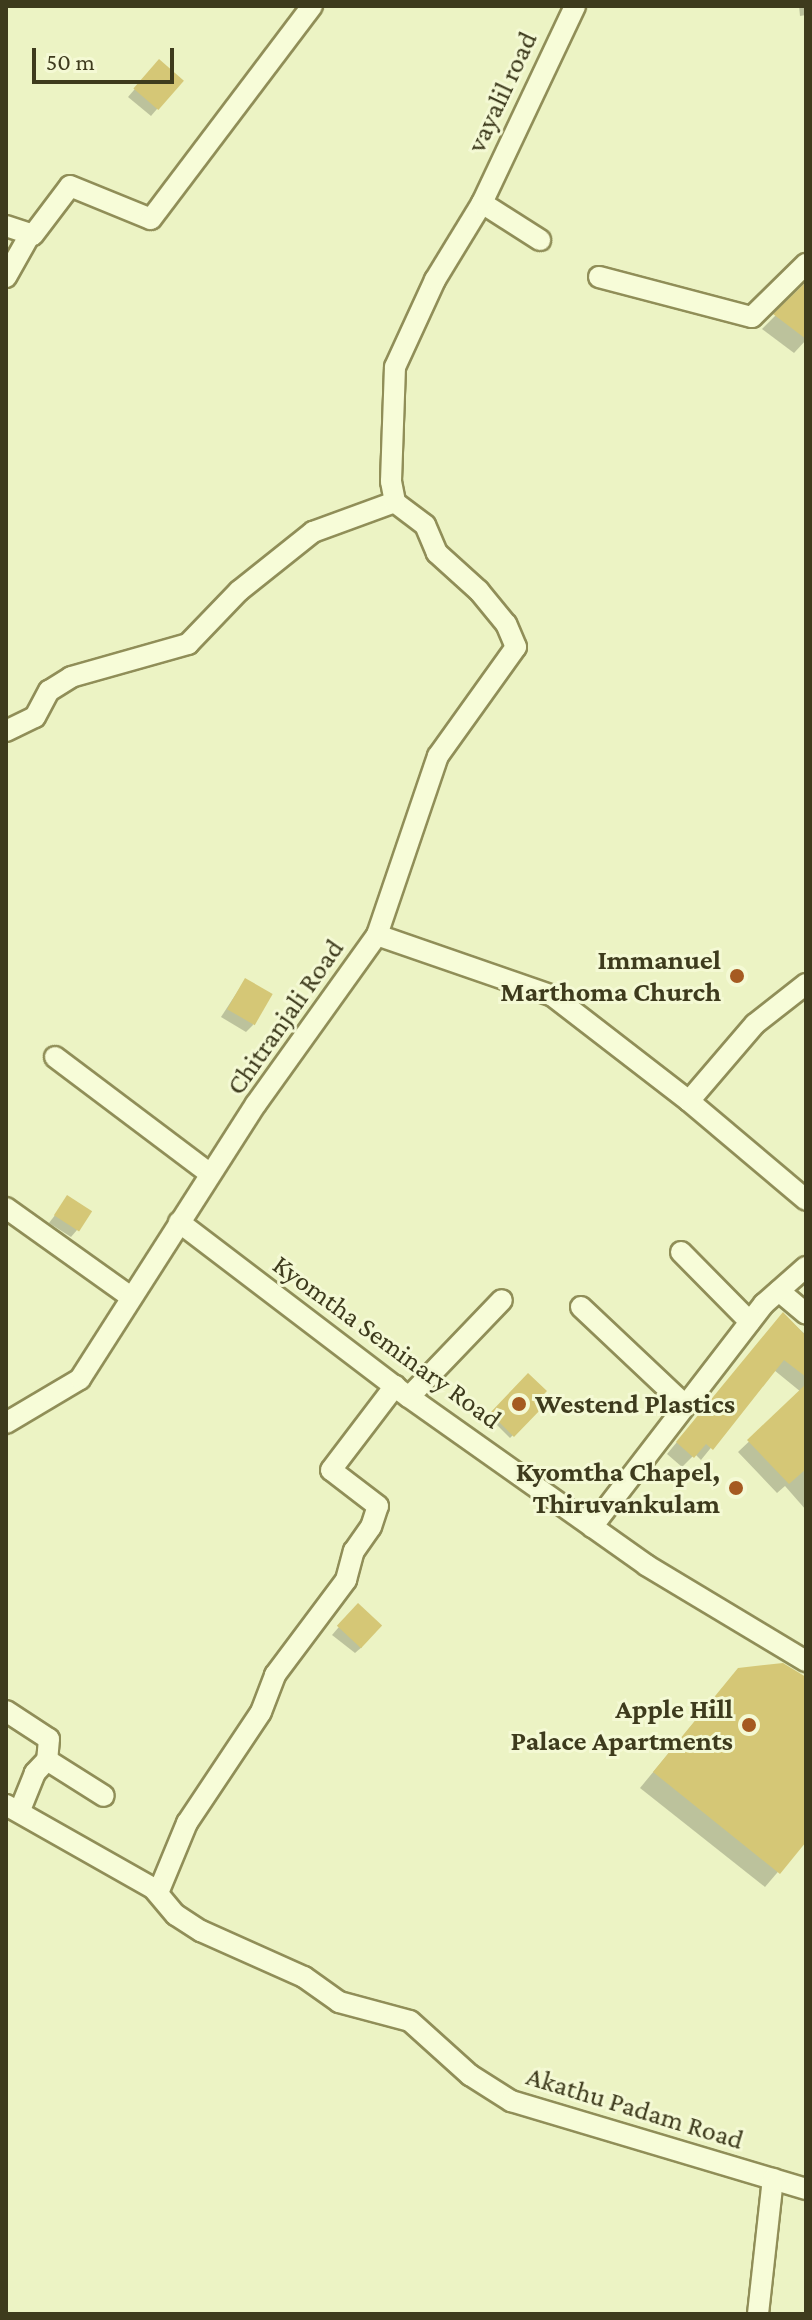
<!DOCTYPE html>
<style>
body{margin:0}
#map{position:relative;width:812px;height:2320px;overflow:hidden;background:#ecf3c4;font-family:"Crimson Pro",serif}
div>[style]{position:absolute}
.shadow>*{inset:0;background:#0003}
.building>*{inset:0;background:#d5c776;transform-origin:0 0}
.roads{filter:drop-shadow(2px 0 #908e58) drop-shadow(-2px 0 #908e58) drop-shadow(0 2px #908e58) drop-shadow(0 -2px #908e58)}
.street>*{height:20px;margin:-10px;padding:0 10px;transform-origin:10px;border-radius:10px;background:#f7fcd8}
.dots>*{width:22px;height:22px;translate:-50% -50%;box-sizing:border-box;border:4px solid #f4f9d4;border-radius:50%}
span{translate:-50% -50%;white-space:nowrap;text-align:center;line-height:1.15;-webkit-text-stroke:6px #f4f9d4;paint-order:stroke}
.street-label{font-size:28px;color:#3e3b1d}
.poi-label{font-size:28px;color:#3e3b1d;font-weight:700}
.right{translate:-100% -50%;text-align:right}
.left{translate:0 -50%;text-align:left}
.frame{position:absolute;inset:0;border:8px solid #3e3b1d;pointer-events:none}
.scale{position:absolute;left:32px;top:48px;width:142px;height:36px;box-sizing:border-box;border:4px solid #3e3b1d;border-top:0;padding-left:10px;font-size:24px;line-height:28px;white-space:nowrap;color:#3e3b1d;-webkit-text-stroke:6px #f4f9d4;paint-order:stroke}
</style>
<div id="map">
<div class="shadow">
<i style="clip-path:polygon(799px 6px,806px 6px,806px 15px,800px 16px)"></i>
<i style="clip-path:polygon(152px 69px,181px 81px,151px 116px,128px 97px)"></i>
<i style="clip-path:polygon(804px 287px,806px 340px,794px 353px,762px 329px)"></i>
<i style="clip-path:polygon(245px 980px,253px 1025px,246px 1032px,221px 1017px)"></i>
<i style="clip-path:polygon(68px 1198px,77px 1230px,71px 1237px,49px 1223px)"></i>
<i style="clip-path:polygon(783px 1314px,806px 1335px,806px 1510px,785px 1486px,777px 1493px,738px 1452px,801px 1392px,774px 1370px,701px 1460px,695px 1454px,682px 1467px,667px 1454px)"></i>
<i style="clip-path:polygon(528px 1376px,541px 1407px,510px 1438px,489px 1417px)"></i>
<i style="clip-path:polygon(351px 1613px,362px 1647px,355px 1653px,332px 1635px)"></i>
<i style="clip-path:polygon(738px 1669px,806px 1680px,806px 1839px,765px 1887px,640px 1788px)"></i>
</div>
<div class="building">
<i style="left:159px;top:59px;width:33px;height:39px;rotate:41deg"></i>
<i style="clip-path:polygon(804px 284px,806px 286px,806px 339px,773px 314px)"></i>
<i style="left:245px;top:978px;width:32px;height:36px;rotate:30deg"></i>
<i style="left:67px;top:1195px;width:30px;height:24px;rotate:33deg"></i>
<i style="clip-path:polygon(783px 1312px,806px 1336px,806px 1377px,784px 1360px,713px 1450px,706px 1444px,694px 1458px,676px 1442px)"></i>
<i style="clip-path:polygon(528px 1373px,547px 1391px,537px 1401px,543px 1407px,514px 1437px,490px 1413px)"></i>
<i style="clip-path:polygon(806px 1384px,806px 1469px,789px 1484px,747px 1440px)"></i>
<i style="left:358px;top:1603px;width:33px;height:31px;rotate:43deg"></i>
<i style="clip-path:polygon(783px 1663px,806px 1677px,806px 1842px,780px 1874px,653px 1772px,738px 1668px)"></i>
</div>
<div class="roads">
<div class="street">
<i style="left:482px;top:203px;width:69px;rotate:32.5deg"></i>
<i style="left:6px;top:226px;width:28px;rotate:18deg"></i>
<i style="left:33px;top:235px;width:61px;rotate:-52.9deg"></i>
<i style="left:70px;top:186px;width:87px;rotate:22.2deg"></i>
<i style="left:151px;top:219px;width:267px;rotate:-52.9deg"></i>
<i style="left:6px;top:277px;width:45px;rotate:-60.6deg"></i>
<i style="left:599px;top:277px;width:158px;rotate:14.7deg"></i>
<i style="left:752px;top:317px;width:76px;rotate:-44.5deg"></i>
<i style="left:6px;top:731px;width:32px;rotate:-26deg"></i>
<i style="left:35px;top:717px;width:30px;rotate:-62deg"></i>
<i style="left:49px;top:691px;width:26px;rotate:-32deg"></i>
<i style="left:71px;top:677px;width:122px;rotate:-15.8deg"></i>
<i style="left:188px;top:644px;width:74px;rotate:-46.1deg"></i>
<i style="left:239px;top:591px;width:95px;rotate:-38.6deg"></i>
<i style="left:313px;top:532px;width:87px;rotate:-20.1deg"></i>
<i style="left:377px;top:935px;width:189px;rotate:-71.2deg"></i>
<i style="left:438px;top:756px;width:134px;rotate:-54.4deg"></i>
<i style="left:516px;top:647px;width:25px;rotate:-113deg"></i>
<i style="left:506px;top:624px;width:43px;rotate:-129.3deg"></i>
<i style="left:479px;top:591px;width:57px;rotate:-137.9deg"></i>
<i style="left:437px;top:553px;width:30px;rotate:-113deg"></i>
<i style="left:425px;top:525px;width:38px;rotate:-143deg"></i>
<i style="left:395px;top:502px;width:21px;rotate:-101deg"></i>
<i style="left:391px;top:481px;width:114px;rotate:-88deg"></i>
<i style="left:395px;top:367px;width:96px;rotate:-65.3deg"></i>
<i style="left:435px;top:280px;width:90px;rotate:-58.6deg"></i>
<i style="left:482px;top:203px;width:218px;rotate:-64.7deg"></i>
<i style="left:55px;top:1057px;width:194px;rotate:37deg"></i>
<i style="left:689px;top:1101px;width:153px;rotate:40.2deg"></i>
<i style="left:6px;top:1208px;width:153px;rotate:35.5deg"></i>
<i style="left:179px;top:1222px;width:289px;rotate:37.3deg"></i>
<i style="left:409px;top:1397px;width:291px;rotate:35.3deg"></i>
<i style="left:646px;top:1565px;width:187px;rotate:31deg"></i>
<i style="left:681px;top:1252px;width:98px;rotate:45.4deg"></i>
<i style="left:779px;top:1291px;width:35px;rotate:40deg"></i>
<i style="left:581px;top:1307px;width:141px;rotate:43.3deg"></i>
<i style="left:409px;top:1397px;width:134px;rotate:-46.2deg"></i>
<i style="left:6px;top:1423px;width:86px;rotate:-30.7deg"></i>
<i style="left:80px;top:1379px;width:326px;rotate:-57.4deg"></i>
<i style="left:256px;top:1104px;width:208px;rotate:-54.4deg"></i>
<i style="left:377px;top:935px;width:186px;rotate:19.1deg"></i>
<i style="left:553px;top:996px;width:172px;rotate:37.7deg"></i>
<i style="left:689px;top:1101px;width:101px;rotate:-49.4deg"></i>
<i style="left:755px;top:1024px;width:65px;rotate:-38.1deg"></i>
<i style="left:592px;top:1527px;width:282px;rotate:-52.4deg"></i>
<i style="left:764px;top:1304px;width:56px;rotate:-41.4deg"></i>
<i style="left:6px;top:1711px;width:51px;rotate:33.1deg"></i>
<i style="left:49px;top:1739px;width:21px;rotate:95deg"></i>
<i style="left:47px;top:1760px;width:18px;rotate:133deg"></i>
<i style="left:35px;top:1773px;width:40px;rotate:112deg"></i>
<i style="left:47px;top:1760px;width:67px;rotate:32.3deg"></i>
<i style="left:6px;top:1805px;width:169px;rotate:29.5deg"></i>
<i style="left:153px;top:1888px;width:35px;rotate:50deg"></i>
<i style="left:176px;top:1915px;width:30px;rotate:33deg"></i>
<i style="left:201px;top:1931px;width:113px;rotate:24.1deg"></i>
<i style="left:304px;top:1977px;width:43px;rotate:35.5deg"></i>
<i style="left:339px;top:2002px;width:73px;rotate:15deg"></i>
<i style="left:410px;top:2021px;width:81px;rotate:42deg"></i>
<i style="left:470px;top:2075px;width:49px;rotate:32.4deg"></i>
<i style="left:511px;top:2101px;width:308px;rotate:16.6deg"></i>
<i style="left:158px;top:1893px;width:76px;rotate:-67.5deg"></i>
<i style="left:187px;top:1823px;width:133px;rotate:-56.3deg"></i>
<i style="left:261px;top:1712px;width:40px;rotate:-69deg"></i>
<i style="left:275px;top:1675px;width:119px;rotate:-53.2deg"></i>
<i style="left:346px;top:1580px;width:30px;rotate:-75deg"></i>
<i style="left:354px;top:1551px;width:29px;rotate:-55deg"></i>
<i style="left:371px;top:1527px;width:22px;rotate:-72deg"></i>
<i style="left:378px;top:1506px;width:59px;rotate:-142.5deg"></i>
<i style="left:331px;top:1470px;width:106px;rotate:-52.7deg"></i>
<i style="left:758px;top:2314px;width:136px;rotate:-83.7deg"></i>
</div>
</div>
<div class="dots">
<i style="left:737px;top:976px;background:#a55a21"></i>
<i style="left:519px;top:1404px;background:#a55a21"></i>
<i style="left:736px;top:1488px;background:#a55a21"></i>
<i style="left:749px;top:1725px;background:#a55a21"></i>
</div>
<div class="street-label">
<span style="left:502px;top:92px;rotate:-65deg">vayalil road</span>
<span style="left:285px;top:1017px;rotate:-55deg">Chitranjali Road</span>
<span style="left:387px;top:1342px;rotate:36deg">Kyomtha Seminary Road</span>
<span style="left:635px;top:2108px;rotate:17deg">Akathu Padam Road</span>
</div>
<div class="poi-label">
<span class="right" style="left:721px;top:976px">Immanuel<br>Marthoma Church</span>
<span class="left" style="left:535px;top:1404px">Westend Plastics</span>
<span class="right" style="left:720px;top:1488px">Kyomtha Chapel,<br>Thiruvankulam</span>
<span class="right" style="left:733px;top:1725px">Apple Hill<br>Palace Apartments</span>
</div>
<div class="frame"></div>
<div class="scale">50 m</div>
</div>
